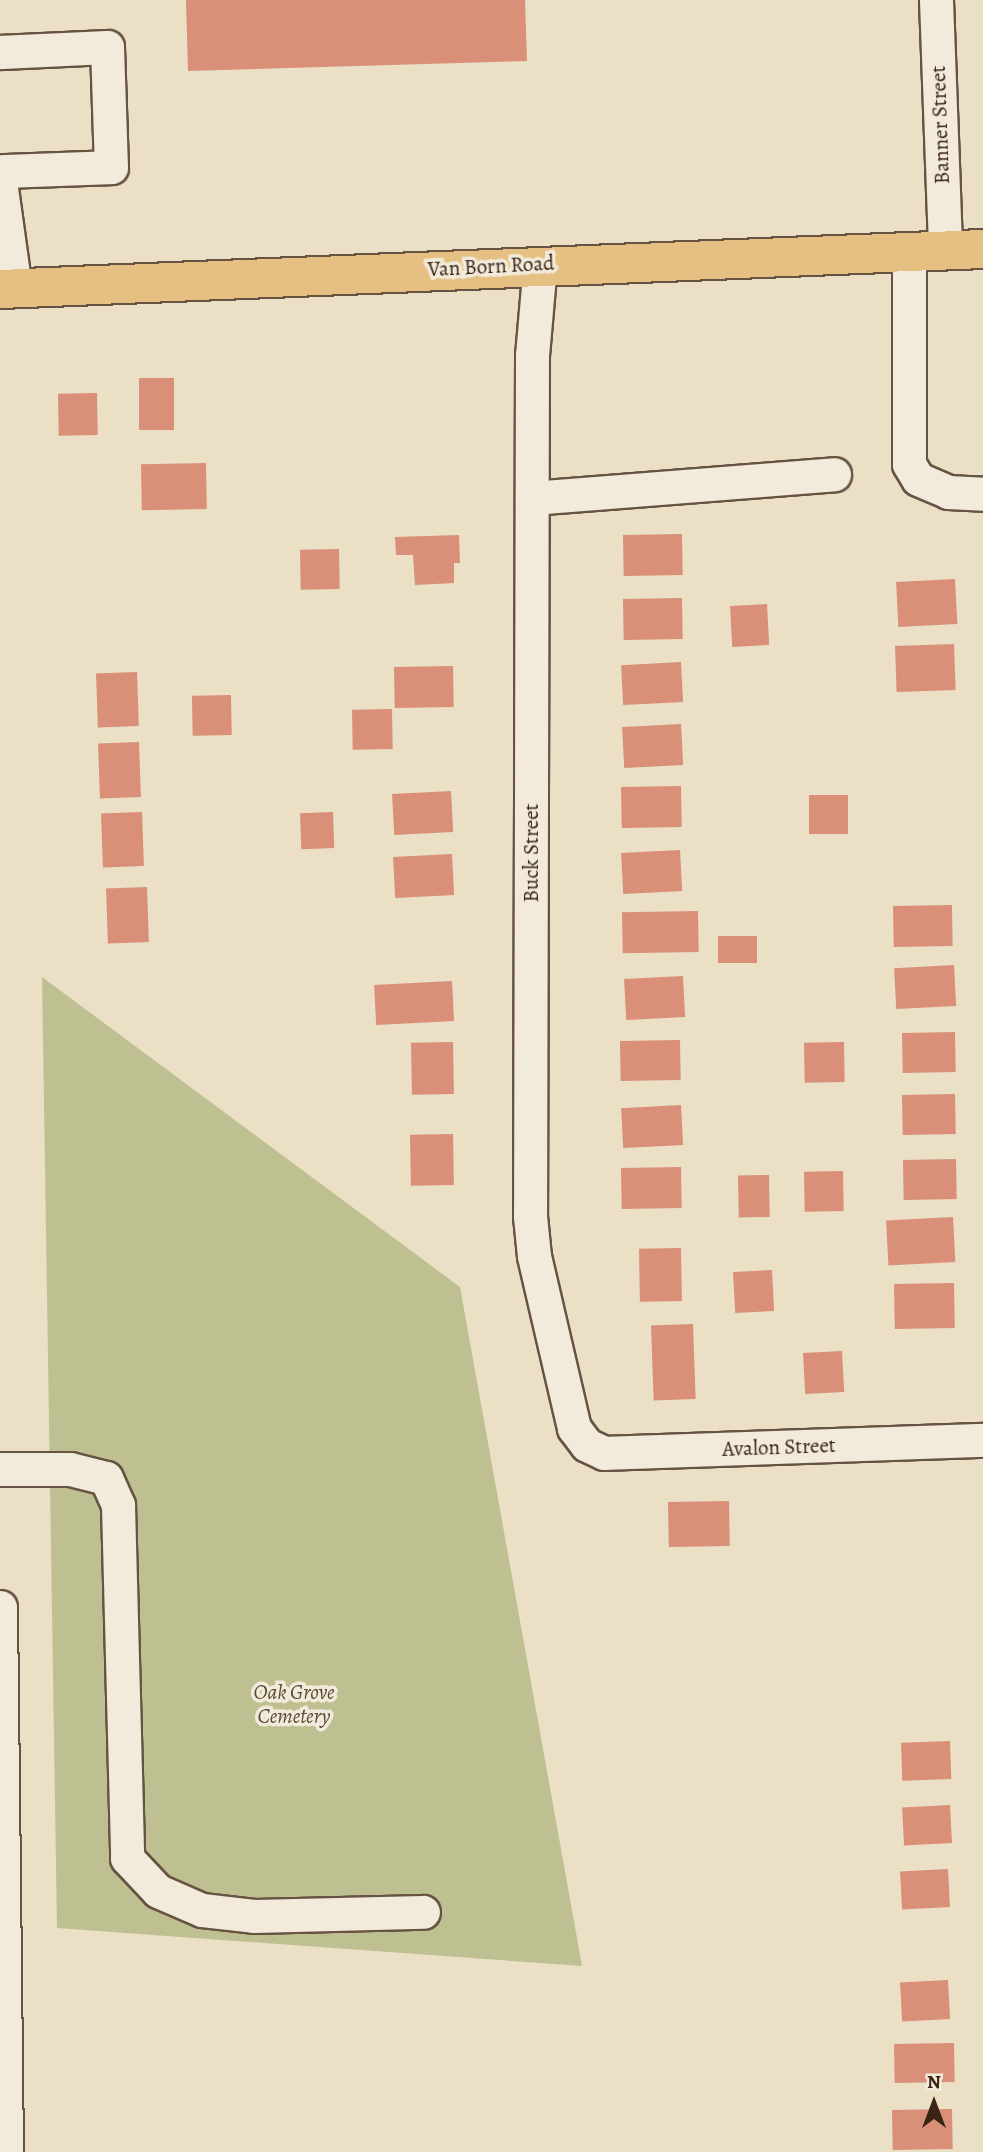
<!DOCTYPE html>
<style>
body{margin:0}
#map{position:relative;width:983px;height:2152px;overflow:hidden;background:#ebdfc6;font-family:Alegreya,serif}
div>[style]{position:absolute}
.green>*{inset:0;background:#bec091}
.building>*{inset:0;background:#d98f78;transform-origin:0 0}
.roads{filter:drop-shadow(2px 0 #665342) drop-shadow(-2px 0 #665342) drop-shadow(0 2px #665342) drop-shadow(0 -2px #665342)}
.minor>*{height:33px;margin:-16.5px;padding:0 16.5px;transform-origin:16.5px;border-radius:16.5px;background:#f2eada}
.major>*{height:38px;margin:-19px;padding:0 19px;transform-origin:19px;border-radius:19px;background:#e6c083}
span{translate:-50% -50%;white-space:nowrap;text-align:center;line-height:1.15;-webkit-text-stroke:7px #f2eada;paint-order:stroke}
.street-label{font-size:21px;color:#392416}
.park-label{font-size:21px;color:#5a4b35;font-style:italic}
.north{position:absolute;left:899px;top:2068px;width:70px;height:70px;-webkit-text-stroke:5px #f2eada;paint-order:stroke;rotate:0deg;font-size:19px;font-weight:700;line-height:28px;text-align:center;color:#392416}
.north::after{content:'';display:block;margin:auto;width:24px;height:32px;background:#392416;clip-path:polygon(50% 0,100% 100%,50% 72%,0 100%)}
</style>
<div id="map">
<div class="green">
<i style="clip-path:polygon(42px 977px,460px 1287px,582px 1966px,57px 1928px)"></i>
</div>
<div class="building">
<i style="clip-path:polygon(186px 0,525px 0,527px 61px,188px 71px)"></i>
<i style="left:139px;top:378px;width:35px;height:52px"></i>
<i style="left:97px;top:393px;width:42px;height:39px;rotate:89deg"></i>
<i style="left:206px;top:463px;width:46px;height:65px;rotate:89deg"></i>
<i style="left:682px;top:534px;width:41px;height:59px;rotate:89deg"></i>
<i style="clip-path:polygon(459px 535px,460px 563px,454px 563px,454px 583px,415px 585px,413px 555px,396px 555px,395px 537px)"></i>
<i style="left:339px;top:549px;width:40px;height:39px;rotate:89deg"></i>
<i style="left:955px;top:579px;width:45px;height:59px;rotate:87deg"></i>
<i style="left:682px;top:598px;width:41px;height:59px;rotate:89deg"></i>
<i style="left:767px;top:604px;width:41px;height:37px;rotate:87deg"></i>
<i style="left:954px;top:644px;width:46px;height:59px;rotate:88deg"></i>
<i style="left:681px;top:662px;width:40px;height:60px;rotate:87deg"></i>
<i style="left:453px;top:666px;width:41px;height:59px;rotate:89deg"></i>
<i style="left:137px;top:672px;width:54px;height:41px;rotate:88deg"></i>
<i style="left:231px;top:695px;width:40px;height:39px;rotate:89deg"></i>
<i style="left:392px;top:709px;width:40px;height:40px;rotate:89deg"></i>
<i style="left:681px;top:724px;width:41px;height:59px;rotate:87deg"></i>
<i style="left:139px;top:742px;width:55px;height:41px;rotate:88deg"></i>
<i style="left:681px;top:786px;width:41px;height:60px;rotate:89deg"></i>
<i style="left:451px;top:791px;width:41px;height:59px;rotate:87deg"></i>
<i style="left:848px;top:795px;width:39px;height:39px;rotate:90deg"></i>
<i style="left:142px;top:812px;width:54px;height:41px;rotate:88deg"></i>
<i style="left:333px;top:812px;width:36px;height:33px;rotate:88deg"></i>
<i style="left:680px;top:850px;width:41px;height:59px;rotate:87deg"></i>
<i style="left:452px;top:854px;width:41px;height:59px;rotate:87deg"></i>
<i style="left:147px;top:887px;width:55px;height:41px;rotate:88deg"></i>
<i style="left:952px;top:905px;width:41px;height:59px;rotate:89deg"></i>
<i style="left:698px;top:911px;width:41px;height:76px;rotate:89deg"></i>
<i style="left:757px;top:936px;width:27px;height:39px;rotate:90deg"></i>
<i style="left:954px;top:965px;width:41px;height:60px;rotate:87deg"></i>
<i style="left:683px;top:976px;width:41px;height:59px;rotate:87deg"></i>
<i style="left:452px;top:981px;width:40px;height:78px;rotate:87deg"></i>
<i style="left:955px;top:1032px;width:40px;height:53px;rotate:89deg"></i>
<i style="left:680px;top:1040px;width:40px;height:60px;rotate:89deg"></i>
<i style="left:453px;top:1042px;width:52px;height:42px;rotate:89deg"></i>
<i style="left:844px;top:1042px;width:40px;height:40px;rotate:89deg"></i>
<i style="left:955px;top:1094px;width:40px;height:53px;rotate:89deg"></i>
<i style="left:681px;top:1105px;width:40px;height:60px;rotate:87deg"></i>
<i style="left:453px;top:1134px;width:51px;height:43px;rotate:89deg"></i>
<i style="left:956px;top:1159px;width:40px;height:53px;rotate:89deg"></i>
<i style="left:681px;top:1167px;width:41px;height:60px;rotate:89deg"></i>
<i style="left:843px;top:1171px;width:40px;height:39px;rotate:89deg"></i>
<i style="left:769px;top:1175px;width:42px;height:31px;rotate:89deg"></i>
<i style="left:953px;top:1217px;width:45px;height:67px;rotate:87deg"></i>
<i style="left:681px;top:1248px;width:53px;height:42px;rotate:89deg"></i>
<i style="left:772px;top:1270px;width:41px;height:39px;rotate:87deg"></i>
<i style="left:954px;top:1283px;width:45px;height:60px;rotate:89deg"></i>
<i style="left:693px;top:1324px;width:75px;height:42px;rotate:88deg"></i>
<i style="left:842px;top:1351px;width:41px;height:39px;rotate:87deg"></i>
<i style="left:729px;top:1501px;width:45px;height:61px;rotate:89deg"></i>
<i style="left:950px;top:1741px;width:38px;height:49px;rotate:88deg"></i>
<i style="left:950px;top:1805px;width:38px;height:48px;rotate:87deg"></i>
<i style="left:948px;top:1869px;width:38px;height:48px;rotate:87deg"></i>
<i style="left:948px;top:1980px;width:39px;height:48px;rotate:87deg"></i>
<i style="left:954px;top:2043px;width:39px;height:60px;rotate:89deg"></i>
<i style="left:952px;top:2109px;width:40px;height:60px;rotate:89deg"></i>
</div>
<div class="roads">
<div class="minor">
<i style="left:936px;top:0;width:250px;rotate:87.9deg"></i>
<i style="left:0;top:52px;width:107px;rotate:-2.7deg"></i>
<i style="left:107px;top:47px;width:120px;rotate:88.1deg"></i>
<i style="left:111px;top:167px;width:111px;rotate:177.9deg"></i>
<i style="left:0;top:181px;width:109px;rotate:82.1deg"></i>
<i style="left:909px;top:251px;width:213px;rotate:90deg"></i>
<i style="left:909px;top:464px;width:17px;rotate:59deg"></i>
<i style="left:918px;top:479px;width:33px;rotate:23deg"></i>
<i style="left:948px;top:492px;width:35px;rotate:3deg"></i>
<i style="left:540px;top:264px;width:91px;rotate:95deg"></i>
<i style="left:532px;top:355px;width:861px;rotate:90.13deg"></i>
<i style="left:530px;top:1216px;width:40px;rotate:84.3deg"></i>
<i style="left:534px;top:1256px;width:177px;rotate:76.9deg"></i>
<i style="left:574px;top:1428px;width:21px;rotate:53deg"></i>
<i style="left:587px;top:1445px;width:19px;rotate:25deg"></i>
<i style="left:604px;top:1453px;width:379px;rotate:-2deg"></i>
<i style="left:532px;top:498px;width:303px;rotate:-4.5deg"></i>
<i style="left:0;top:1469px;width:70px"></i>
<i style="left:70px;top:1469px;width:37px;rotate:14deg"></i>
<i style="left:106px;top:1478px;width:30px;rotate:66deg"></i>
<i style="left:118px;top:1505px;width:353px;rotate:88.5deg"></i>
<i style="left:127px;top:1858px;width:45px;rotate:46.8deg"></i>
<i style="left:158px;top:1891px;width:48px;rotate:23.4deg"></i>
<i style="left:202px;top:1910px;width:52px;rotate:6.6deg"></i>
<i style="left:254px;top:1916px;width:169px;rotate:-1.4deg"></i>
<i style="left:0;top:1607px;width:545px;rotate:89.37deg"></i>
</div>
<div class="major">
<i style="left:0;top:289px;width:984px;rotate:-2.33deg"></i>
</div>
</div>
<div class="street-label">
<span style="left:940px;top:125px;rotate:-92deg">Banner Street</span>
<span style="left:491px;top:266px;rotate:-3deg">Van Born Road</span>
<span style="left:531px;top:853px;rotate:-90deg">Buck Street</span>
<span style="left:779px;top:1447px;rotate:-2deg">Avalon Street</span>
</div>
<div class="park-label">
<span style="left:294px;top:1704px">Oak Grove<br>Cemetery</span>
</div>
<div class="north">N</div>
</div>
